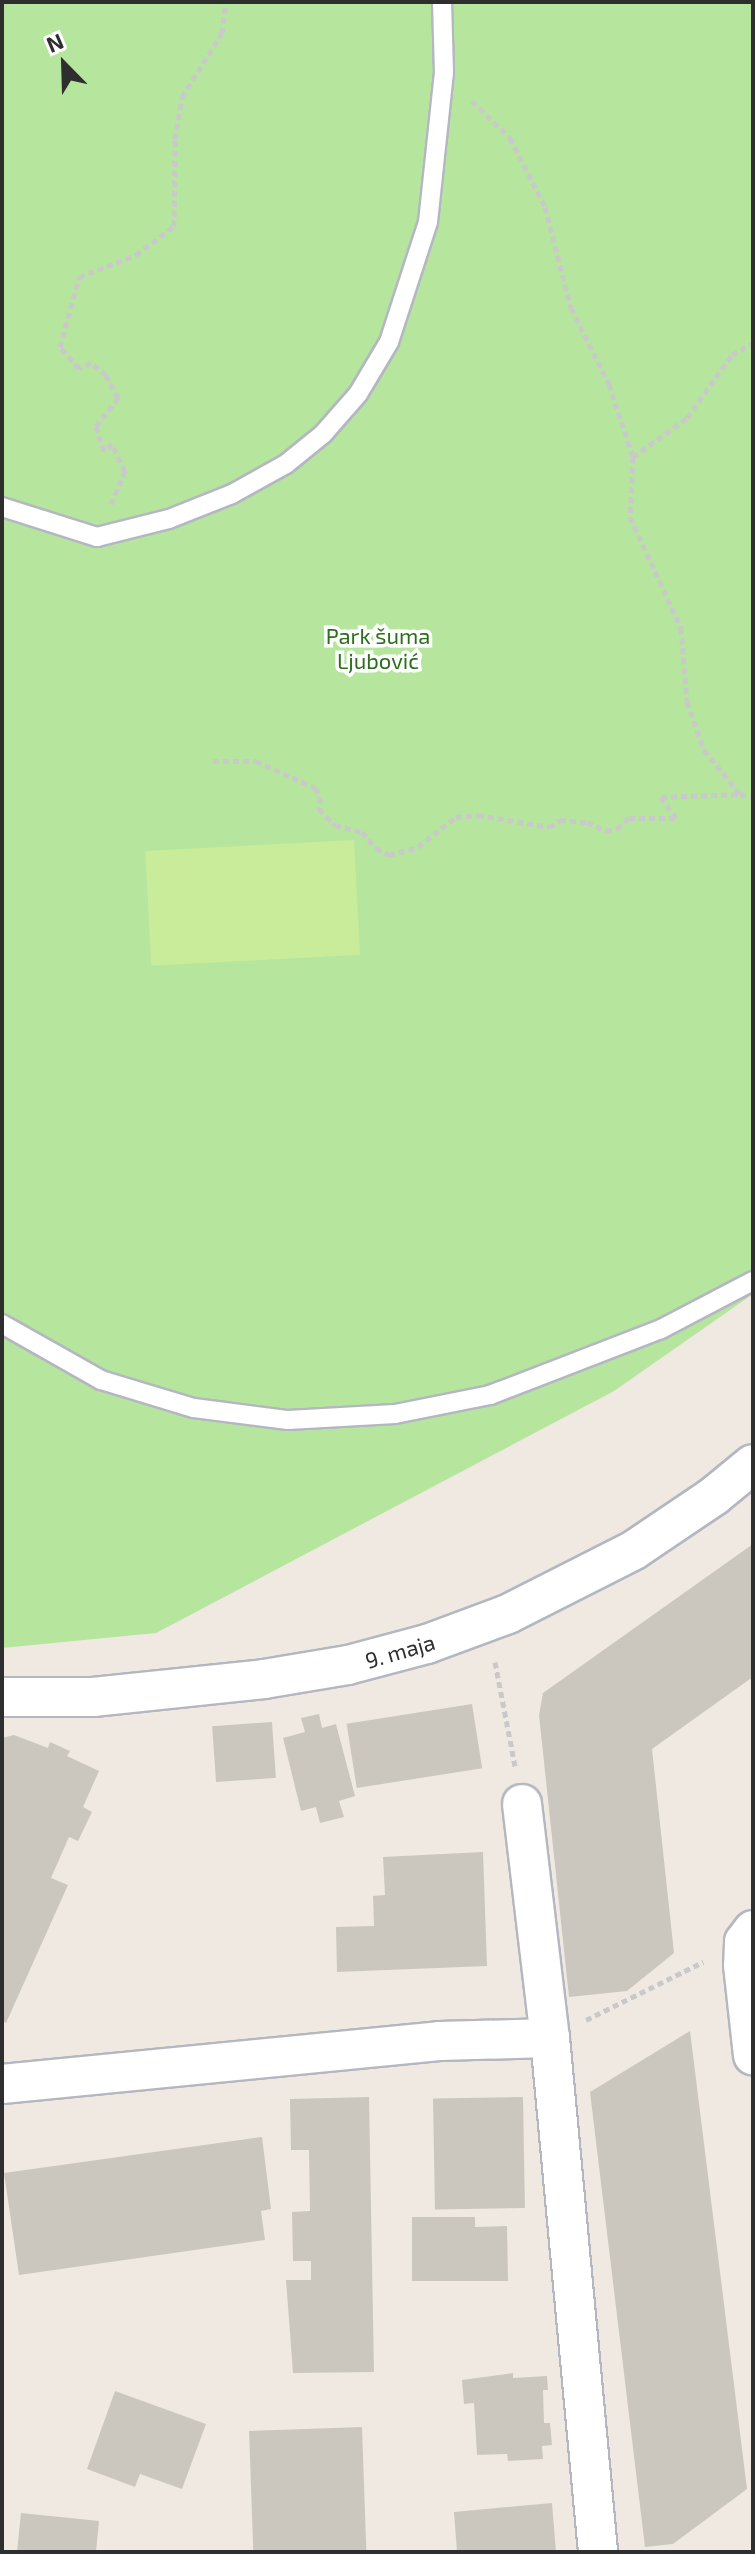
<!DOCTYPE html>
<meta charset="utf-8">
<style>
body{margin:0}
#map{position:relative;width:755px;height:2554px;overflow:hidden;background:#efe9e1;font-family:"Exo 2",sans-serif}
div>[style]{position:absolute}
.green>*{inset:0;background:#b6e59e}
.pitch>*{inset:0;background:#c9ec9a;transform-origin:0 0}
.building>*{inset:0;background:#cbc7bf;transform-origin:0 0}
.path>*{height:5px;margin-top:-2.5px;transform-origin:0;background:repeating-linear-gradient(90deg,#c9c9c9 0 6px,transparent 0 10px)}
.roads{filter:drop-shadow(2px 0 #b4b7c1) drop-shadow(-2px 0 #b4b7c1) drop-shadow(0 2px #b4b7c1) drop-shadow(0 -2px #b4b7c1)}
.service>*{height:18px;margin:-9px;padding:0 9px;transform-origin:9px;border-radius:9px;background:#fff}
.minor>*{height:38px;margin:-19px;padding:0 19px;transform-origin:19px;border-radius:19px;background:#fff}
span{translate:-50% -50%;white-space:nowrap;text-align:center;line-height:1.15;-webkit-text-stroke:7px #fff;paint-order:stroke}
.park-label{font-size:22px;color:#2c6e1b}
.street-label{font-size:22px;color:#2e2e2e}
.frame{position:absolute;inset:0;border:4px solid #2e2e2e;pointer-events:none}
.north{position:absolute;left:24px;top:24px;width:80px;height:80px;-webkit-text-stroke:6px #fff;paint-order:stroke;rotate:337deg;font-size:22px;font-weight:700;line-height:32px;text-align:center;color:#2e2e2e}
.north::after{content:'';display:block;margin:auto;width:28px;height:36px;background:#2e2e2e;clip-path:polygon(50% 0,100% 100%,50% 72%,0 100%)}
</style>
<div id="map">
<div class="green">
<i style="clip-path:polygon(2px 2px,753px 2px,753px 1294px,614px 1391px,156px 1633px,2px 1648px)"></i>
</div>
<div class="pitch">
<i style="left:354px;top:840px;width:115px;height:209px;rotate:87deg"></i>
</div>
<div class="building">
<i style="clip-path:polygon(753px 1544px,753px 1682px,750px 1679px,652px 1749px,674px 1953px,627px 1991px,569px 1997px,539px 1715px,543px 1693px)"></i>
<i style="left:472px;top:1704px;width:65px;height:127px;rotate:81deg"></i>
<i style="clip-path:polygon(319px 1714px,322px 1728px,336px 1724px,355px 1796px,339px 1801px,344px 1817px,320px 1823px,316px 1807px,301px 1811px,283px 1738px,305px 1732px,301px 1718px)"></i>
<i style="left:272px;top:1722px;width:56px;height:60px;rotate:86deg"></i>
<i style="clip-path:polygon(14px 1735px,48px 1748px,50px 1742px,70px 1751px,67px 1756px,99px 1771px,83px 1807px,92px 1812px,78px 1841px,69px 1837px,51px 1878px,68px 1885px,6px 2023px,2px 2021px,2px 1738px)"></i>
<i style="clip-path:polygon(483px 1852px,487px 1966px,337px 1972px,336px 1927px,374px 1926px,373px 1896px,385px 1895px,383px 1857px)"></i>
<i style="clip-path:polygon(690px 2031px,747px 2489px,673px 2544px,645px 2547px,590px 2092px)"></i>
<i style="clip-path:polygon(369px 2097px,374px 2372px,293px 2373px,286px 2280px,311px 2280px,311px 2261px,293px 2261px,292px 2212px,310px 2211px,309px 2150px,291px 2150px,290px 2099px)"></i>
<i style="left:523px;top:2097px;width:111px;height:90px;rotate:89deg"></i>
<i style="clip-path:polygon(262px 2137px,271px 2209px,261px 2211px,265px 2240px,19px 2275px,4px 2173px)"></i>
<i style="clip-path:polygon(412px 2217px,475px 2217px,475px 2227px,507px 2226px,508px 2281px,412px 2281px)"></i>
<i style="clip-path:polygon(513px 2373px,513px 2378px,547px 2376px,548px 2390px,543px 2390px,544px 2423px,550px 2423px,552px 2445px,542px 2446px,543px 2459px,508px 2461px,507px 2454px,477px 2455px,474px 2403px,464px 2404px,462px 2380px)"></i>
<i style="clip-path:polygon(115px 2391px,206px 2424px,182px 2489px,140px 2474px,135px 2487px,87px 2469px)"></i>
<i style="left:362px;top:2427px;width:125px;height:113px;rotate:88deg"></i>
<i style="clip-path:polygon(552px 2503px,556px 2552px,457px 2552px,454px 2512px)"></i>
<i style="clip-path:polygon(21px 2513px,99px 2521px,96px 2552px,17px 2552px)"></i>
</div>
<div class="path">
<i style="left:472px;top:101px;width:53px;rotate:44.2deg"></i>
<i style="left:510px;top:138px;width:77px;rotate:63.1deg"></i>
<i style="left:545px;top:207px;width:104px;rotate:75.6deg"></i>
<i style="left:571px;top:308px;width:85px;rotate:63.4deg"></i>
<i style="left:609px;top:384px;width:77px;rotate:71.8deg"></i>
<i style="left:633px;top:457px;width:60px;rotate:92.9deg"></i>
<i style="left:630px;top:517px;width:122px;rotate:65.3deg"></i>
<i style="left:681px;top:628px;width:74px;rotate:85.4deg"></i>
<i style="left:687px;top:702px;width:51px;rotate:70.5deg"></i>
<i style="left:704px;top:750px;width:57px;rotate:50.7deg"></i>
<i style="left:740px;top:794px;width:13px;rotate:13deg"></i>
<i style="left:633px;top:457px;width:67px;rotate:-35.8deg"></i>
<i style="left:687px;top:418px;width:77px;rotate:-54.5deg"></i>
<i style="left:732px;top:355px;width:24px;rotate:-30deg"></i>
<i style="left:111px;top:504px;width:36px;rotate:-67deg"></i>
<i style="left:125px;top:471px;width:30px;rotate:-116deg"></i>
<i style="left:112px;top:444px;width:11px;rotate:139deg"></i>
<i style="left:104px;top:451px;width:26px;rotate:-108deg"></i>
<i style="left:96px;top:426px;width:36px;rotate:-52deg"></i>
<i style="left:118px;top:398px;width:26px;rotate:-118deg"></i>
<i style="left:106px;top:375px;width:19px;rotate:-141deg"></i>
<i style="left:91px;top:363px;width:13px;rotate:157deg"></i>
<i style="left:79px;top:368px;width:28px;rotate:-132deg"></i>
<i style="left:60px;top:347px;width:73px;rotate:-74.8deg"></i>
<i style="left:79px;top:277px;width:61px;rotate:-21.1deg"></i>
<i style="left:136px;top:255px;width:48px;rotate:-37.3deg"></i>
<i style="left:174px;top:226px;width:87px;rotate:-89.3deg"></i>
<i style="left:175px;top:139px;width:43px;rotate:-80.5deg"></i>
<i style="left:182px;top:97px;width:75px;rotate:-58deg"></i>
<i style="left:222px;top:33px;width:31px;rotate:-83deg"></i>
<i style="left:213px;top:761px;width:43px"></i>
<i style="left:256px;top:761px;width:65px;rotate:24.6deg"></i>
<i style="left:315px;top:788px;width:10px;rotate:61deg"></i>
<i style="left:320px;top:797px;width:12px;rotate:95deg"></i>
<i style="left:319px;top:809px;width:23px;rotate:45deg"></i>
<i style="left:335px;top:825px;width:28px;rotate:15deg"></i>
<i style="left:362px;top:832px;width:21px;rotate:49deg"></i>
<i style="left:376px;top:848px;width:15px;rotate:28deg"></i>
<i style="left:389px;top:855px;width:30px;rotate:-15deg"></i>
<i style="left:418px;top:847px;width:48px;rotate:-38.3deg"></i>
<i style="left:456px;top:817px;width:22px;rotate:-5deg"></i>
<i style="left:478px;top:815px;width:72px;rotate:9.6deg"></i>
<i style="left:549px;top:827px;width:13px;rotate:-32deg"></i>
<i style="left:560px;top:820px;width:27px;rotate:4deg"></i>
<i style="left:587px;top:822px;width:21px;rotate:25deg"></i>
<i style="left:606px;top:831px;width:11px;rotate:-10deg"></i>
<i style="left:617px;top:829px;width:16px;rotate:-43deg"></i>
<i style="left:629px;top:818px;width:47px"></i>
<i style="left:676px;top:818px;width:26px;rotate:-126deg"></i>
<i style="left:661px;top:797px;width:79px;rotate:-2.2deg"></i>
<i style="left:495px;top:1662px;width:106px;rotate:79.1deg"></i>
<i style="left:586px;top:2020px;width:131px;rotate:-26.4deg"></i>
</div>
<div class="roads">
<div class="service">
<i style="left:2px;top:507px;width:100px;rotate:17.5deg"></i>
<i style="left:97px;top:537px;width:74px;rotate:-14deg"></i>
<i style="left:169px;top:519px;width:68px;rotate:-21.6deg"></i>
<i style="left:232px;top:494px;width:62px;rotate:-29.1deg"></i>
<i style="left:286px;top:464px;width:48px;rotate:-39deg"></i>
<i style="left:323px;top:434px;width:53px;rotate:-48.8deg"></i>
<i style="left:358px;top:394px;width:61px;rotate:-59.2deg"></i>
<i style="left:389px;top:342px;width:126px;rotate:-72deg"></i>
<i style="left:428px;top:222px;width:150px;rotate:-83.9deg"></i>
<i style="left:444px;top:73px;width:71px;rotate:-91.6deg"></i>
<i style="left:2px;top:1324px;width:114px;rotate:29.5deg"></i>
<i style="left:101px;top:1380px;width:97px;rotate:16.8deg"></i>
<i style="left:194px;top:1408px;width:95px;rotate:7.3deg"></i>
<i style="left:288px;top:1420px;width:107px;rotate:-3.2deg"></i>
<i style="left:395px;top:1414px;width:97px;rotate:-11.3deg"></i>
<i style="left:490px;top:1395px;width:183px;rotate:-21.1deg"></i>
<i style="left:661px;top:1329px;width:104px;rotate:-27.6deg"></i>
</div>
<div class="minor">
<i style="left:2px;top:1697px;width:91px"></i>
<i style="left:93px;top:1697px;width:172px;rotate:-6deg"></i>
<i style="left:264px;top:1679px;width:85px;rotate:-9.5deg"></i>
<i style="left:348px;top:1665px;width:82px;rotate:-14.9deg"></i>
<i style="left:427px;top:1644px;width:86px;rotate:-20.3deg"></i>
<i style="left:508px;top:1614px;width:141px;rotate:-26.9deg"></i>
<i style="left:634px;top:1550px;width:97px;rotate:-34deg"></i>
<i style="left:714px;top:1496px;width:50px;rotate:-39.4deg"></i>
<i style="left:522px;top:1804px;width:236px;rotate:83.2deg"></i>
<i style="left:753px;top:1930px;width:15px;rotate:127deg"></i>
<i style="left:744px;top:1942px;width:23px;rotate:92deg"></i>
<i style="left:743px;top:1965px;width:91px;rotate:83.7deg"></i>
<i style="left:2px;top:2084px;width:439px;rotate:-5.6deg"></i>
<i style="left:439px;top:2041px;width:111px;rotate:-1.5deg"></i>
<i style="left:550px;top:2038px;width:516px;rotate:84.66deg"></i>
</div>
</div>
<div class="park-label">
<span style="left:378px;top:648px">Park šuma<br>Ljubović</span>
</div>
<div class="street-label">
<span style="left:400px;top:1651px;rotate:-16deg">9. maja</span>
</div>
<div class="frame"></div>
<div class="north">N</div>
</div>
